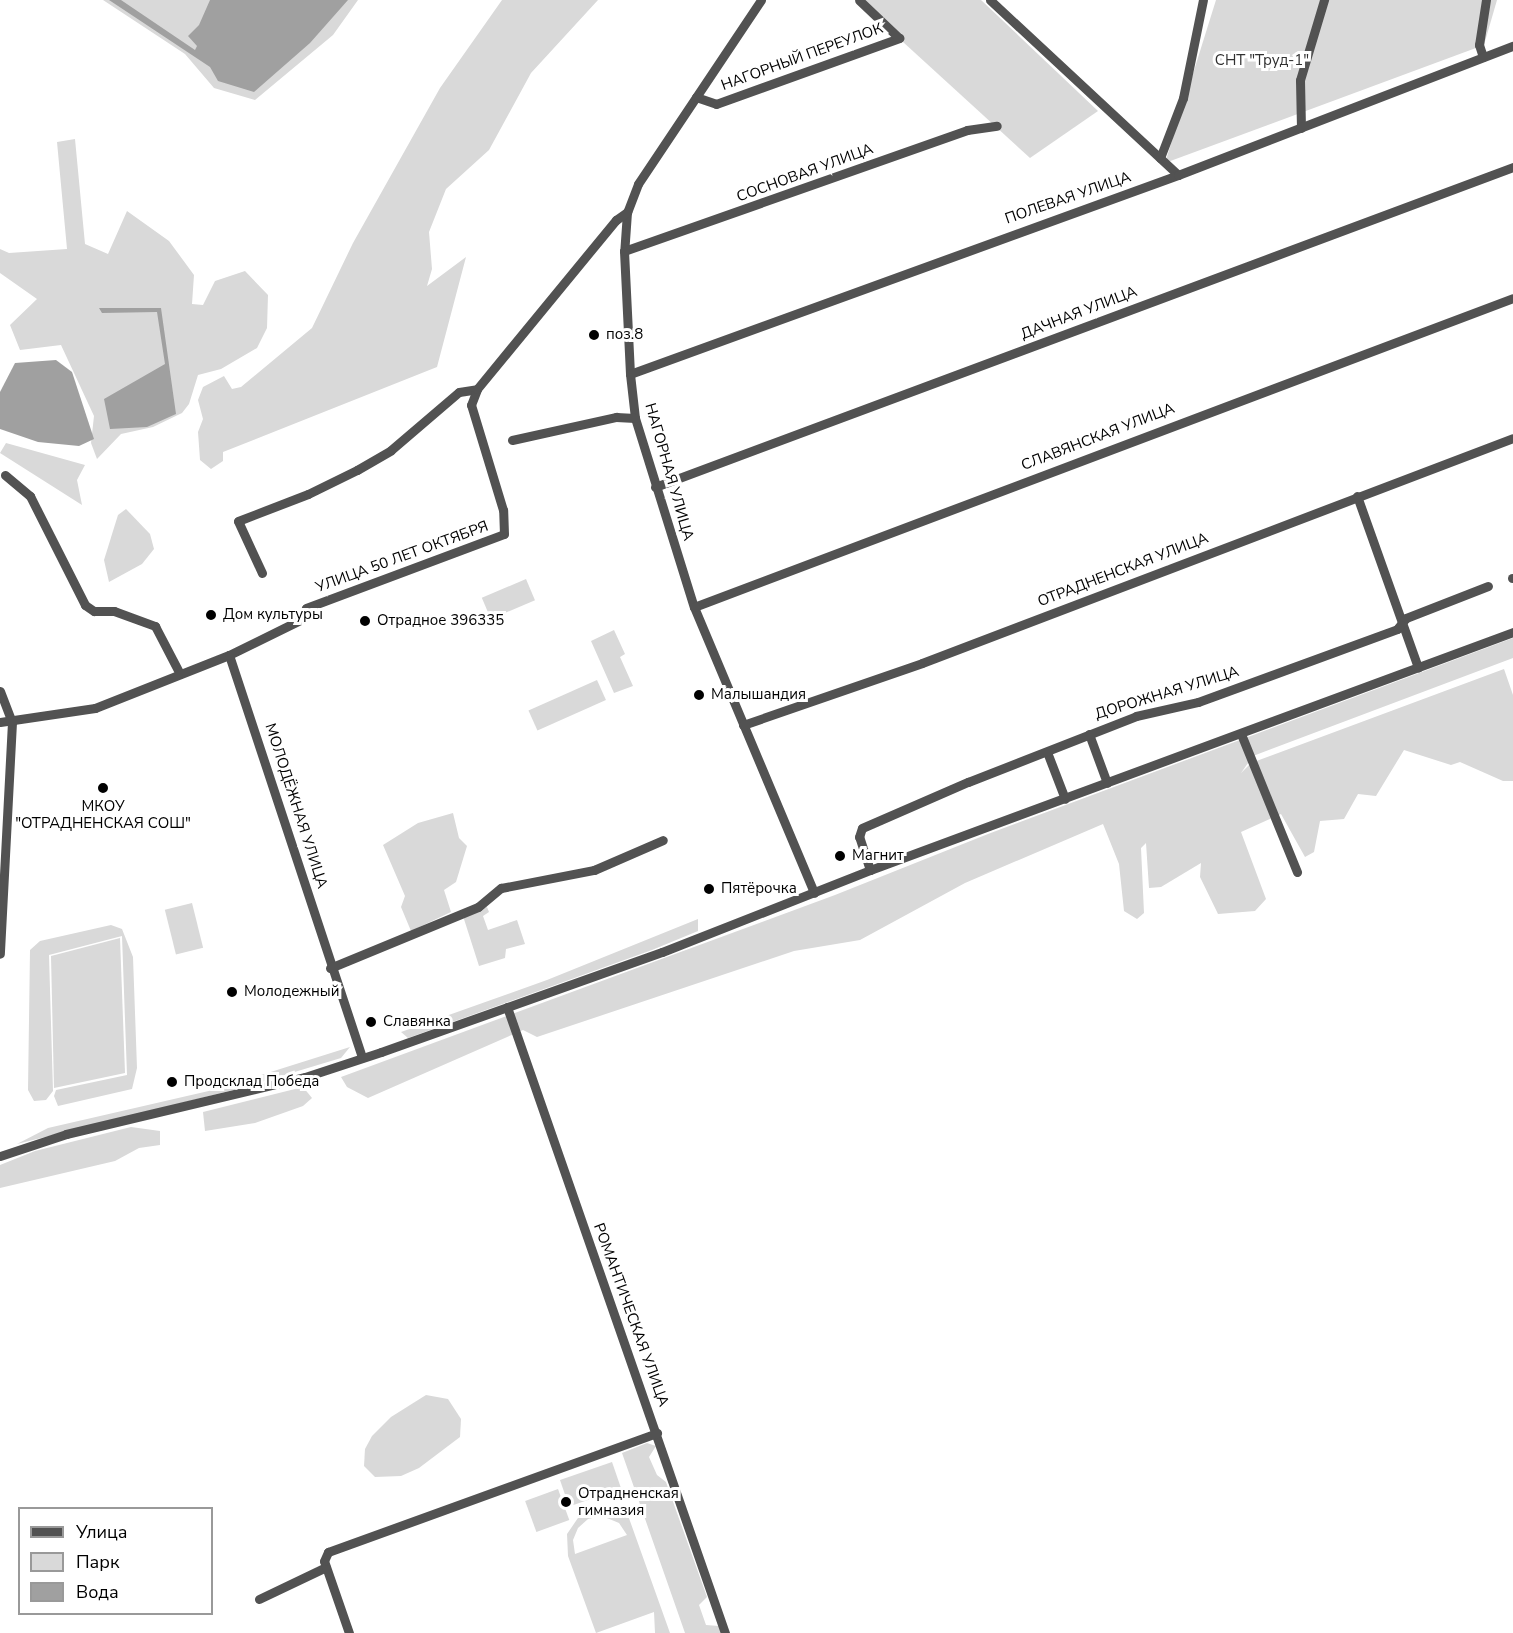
<!DOCTYPE html>
<meta charset="utf-8">
<style>
body{margin:0}
#map{position:relative;width:1513px;height:1633px;overflow:hidden;background:#fff;font-family:"Nunito Sans",sans-serif}
div>[style]{position:absolute}
.green>*{inset:0;background:#d9d9d9;transform-origin:0 0}
.water>*{inset:0;background:#a0a0a0}
.minor>*{height:9px;margin:-4.5px;padding:0 4.5px;transform-origin:4.5px;border-radius:4.5px;background:#525252}
.dots>*{width:16px;height:16px;translate:-50% -50%;box-sizing:border-box;border:3px solid #fff;border-radius:50%}
span{translate:-50% -50%;white-space:nowrap;text-align:center;line-height:1.15;-webkit-text-stroke:6px #fff;paint-order:stroke}
.street-label{font-size:15px;color:#000}
.park-label{font-size:15px;color:#303030}
.poi-label{font-size:15px;color:#000}
.left{translate:0 -50%;text-align:left}
.legend{position:absolute;left:18px;top:1507px;width:195px;height:108px;box-sizing:border-box;background:#fff;border:2px solid #999;margin:0;padding:8px 10px;list-style:none;font-size:18px;color:#000}
.legend li{display:flex;align-items:center;gap:12px;height:30px}
.legend b{width:30px;border:2px solid #999}
</style>
<div id="map">
<div class="green">
<i style="clip-path:polygon(103px 0,358px 0,333px 35px,255px 100px,214px 88px,185px 54px)"></i>
<i style="clip-path:polygon(502px 0,598px 0,531px 73px,489px 150px,446px 189px,429px 232px,432px 269px,427px 286px,466px 257px,437px 367px,223px 452px,223px 461px,211px 469px,200px 460px,198px 432px,203px 419px,198px 400px,203px 387px,224px 376px,232px 389px,241px 387px,312px 328px,353px 243px,440px 88px)"></i>
<i style="clip-path:polygon(857px 0,981px 0,1098px 111px,1030px 158px)"></i>
<i style="clip-path:polygon(1216px 0,1497px 0,1484px 45px,1165px 163px)"></i>
<i style="clip-path:polygon(75px 139px,85px 244px,108px 254px,127px 211px,169px 241px,194px 275px,192px 304px,203px 305px,215px 281px,245px 271px,268px 295px,267px 328px,257px 348px,221px 369px,198px 375px,189px 404px,182px 413px,153px 427px,121px 434px,97px 459px,91px 443px,94px 416px,61px 345px,20px 350px,10px 325px,37px 299px,0 273px,0 249px,9px 253px,67px 249px,57px 142px)"></i>
<i style="clip-path:polygon(6px 443px,85px 465px,77px 480px,82px 505px,0 453px)"></i>
<i style="clip-path:polygon(126px 509px,150px 534px,154px 549px,142px 564px,109px 582px,104px 560px,118px 515px)"></i>
<i style="left:526px;top:579px;width:23px;height:48px;rotate:67deg"></i>
<i style="clip-path:polygon(614px 630px,625px 654px,620px 657px,633px 686px,614px 693px,591px 641px)"></i>
<i style="clip-path:polygon(1513px 638px,1513px 658px,1253px 756px,1241px 773px,1251px 763px,1504px 669px,1513px 695px,1513px 781px,1503px 781px,1460px 762px,1451px 765px,1404px 750px,1376px 796px,1358px 794px,1344px 819px,1320px 821px,1314px 852px,1305px 857px,1281px 814px,1241px 832px,1266px 899px,1255px 911px,1218px 914px,1200px 877px,1201px 863px,1161px 887px,1149px 888px,1146px 843px,1141px 848px,1144px 913px,1137px 919px,1124px 911px,1119px 864px,1103px 824px,965px 883px,860px 940px,794px 951px,537px 1037px,523px 1030px,368px 1098px,347px 1087px,341px 1077px,835px 895px,988px 834px)"></i>
<i style="left:597px;top:680px;width:22px;height:75px;rotate:66deg"></i>
<i style="clip-path:polygon(453px 813px,459px 838px,467px 846px,456px 882px,444px 890px,451px 912px,411px 931px,401px 907px,405px 896px,383px 845px,418px 823px)"></i>
<i style="left:192px;top:903px;width:46px;height:28px;rotate:76deg"></i>
<i style="clip-path:polygon(487px 907px,489px 912px,483px 916px,488px 930px,517px 920px,525px 944px,506px 949px,505px 958px,479px 966px,463px 916px)"></i>
<i style="clip-path:polygon(698px 919px,698px 931px,652px 950px,408px 1038px,401px 1032px,547px 980px)"></i>
<i style="clip-path:polygon(111px 925px,122px 929px,133px 957px,137px 1068px,132px 1089px,58px 1106px,54px 1096px,56px 1090px,127px 1075px,122px 936px,49px 955px,53px 1091px,46px 1100px,34px 1101px,28px 1090px,30px 950px,40px 941px)"></i>
<i style="clip-path:polygon(120px 938px,125px 1073px,54px 1088px,51px 956px)"></i>
<i style="clip-path:polygon(350px 1047px,341px 1058px,245px 1087px,17px 1144px,48px 1128px,213px 1090px)"></i>
<i style="clip-path:polygon(303px 1087px,312px 1098px,303px 1106px,255px 1123px,205px 1131px,203px 1112px)"></i>
<i style="clip-path:polygon(131px 1127px,160px 1131px,160px 1145px,139px 1148px,115px 1161px,0 1188px,0 1165px,35px 1151px)"></i>
<i style="clip-path:polygon(426px 1395px,448px 1399px,461px 1419px,460px 1437px,419px 1468px,401px 1476px,375px 1477px,364px 1466px,365px 1449px,372px 1436px,391px 1417px)"></i>
<i style="clip-path:polygon(647px 1443px,656px 1446px,649px 1457px,657px 1475px,666px 1482px,707px 1597px,699px 1605px,706px 1625px,719px 1626px,721px 1633px,685px 1633px,622px 1453px)"></i>
<i style="left:612px;top:1462px;width:28px;height:55px;rotate:71deg"></i>
<i style="left:558px;top:1489px;width:33px;height:35px;rotate:70deg"></i>
<i style="clip-path:polygon(evenodd,625px 1507px,670px 1633px,655px 1633px,654px 1612px,596px 1633px,568px 1556px,567px 1534px,580px 1515px,596px 1509px,618px 1513px,625px 1507px,602px 1516px,619px 1523px,627px 1535px,575px 1554px,573px 1540px,578px 1528px,588px 1519px,602px 1516px)"></i>
</div>
<div class="water">
<i style="clip-path:polygon(109px 0,121px 0,195px 50px,197px 46px,188px 36px,199px 25px,210px 0,348px 0,310px 43px,254px 92px,218px 81px,210px 67px)"></i>
<i style="clip-path:polygon(99px 308px,161px 308px,176px 414px,147px 427px,110px 429px,104px 399px,165px 364px,157px 312px,102px 313px)"></i>
<i style="clip-path:polygon(56px 360px,72px 372px,94px 439px,79px 446px,38px 442px,0 429px,0 392px,15px 363px)"></i>
</div>
<div class="minor">
<i style="left:761px;top:0;width:221px;rotate:123.8deg"></i>
<i style="left:638px;top:184px;width:30px;rotate:111deg"></i>
<i style="left:627px;top:212px;width:39px;rotate:94deg"></i>
<i style="left:624px;top:251px;width:123px;rotate:87.2deg"></i>
<i style="left:630px;top:374px;width:44px;rotate:83.5deg"></i>
<i style="left:635px;top:418px;width:198px;rotate:72.7deg"></i>
<i style="left:694px;top:607px;width:310px;rotate:67.2deg"></i>
<i style="left:990px;top:0;width:257px;rotate:42.9deg"></i>
<i style="left:1483px;top:57px;width:13px;rotate:-108deg"></i>
<i style="left:1479px;top:45px;width:46px;rotate:-81.2deg"></i>
<i style="left:696px;top:97px;width:21px;rotate:19deg"></i>
<i style="left:716px;top:104px;width:195px;rotate:-19.8deg"></i>
<i style="left:899px;top:38px;width:55px;rotate:-136.5deg"></i>
<i style="left:1301px;top:128px;width:48px;rotate:-91.2deg"></i>
<i style="left:1300px;top:80px;width:84px;rotate:-73.3deg"></i>
<i style="left:1160px;top:158px;width:64px;rotate:-69deg"></i>
<i style="left:1183px;top:98px;width:100px;rotate:-78.5deg"></i>
<i style="left:624px;top:251px;width:364px;rotate:-19.4deg"></i>
<i style="left:967px;top:130px;width:30px;rotate:-8deg"></i>
<i style="left:630px;top:374px;width:583px;rotate:-19.96deg"></i>
<i style="left:1178px;top:175px;width:359px;rotate:-21.1deg"></i>
<i style="left:512px;top:440px;width:107px;rotate:-12.5deg"></i>
<i style="left:616px;top:417px;width:19px;rotate:3deg"></i>
<i style="left:5px;top:475px;width:33px;rotate:40deg"></i>
<i style="left:30px;top:496px;width:122px;rotate:63.2deg"></i>
<i style="left:85px;top:605px;width:11px;rotate:34deg"></i>
<i style="left:94px;top:611px;width:20px"></i>
<i style="left:114px;top:611px;width:44px;rotate:20.1deg"></i>
<i style="left:155px;top:626px;width:54px;rotate:62.5deg"></i>
<i style="left:655px;top:487px;width:916px;rotate:-20.45deg"></i>
<i style="left:1357px;top:496px;width:182px;rotate:70.4deg"></i>
<i style="left:262px;top:573px;width:57px;rotate:-114.8deg"></i>
<i style="left:238px;top:521px;width:75px;rotate:-21.1deg"></i>
<i style="left:308px;top:494px;width:55px;rotate:-26.1deg"></i>
<i style="left:357px;top:470px;width:39px;rotate:-30deg"></i>
<i style="left:391px;top:450px;width:89px;rotate:-40.5deg"></i>
<i style="left:459px;top:392px;width:18px;rotate:-9deg"></i>
<i style="left:1512px;top:578px;width:1px"></i>
<i style="left:694px;top:607px;width:875px;rotate:-20.67deg"></i>
<i style="left:229px;top:655px;width:424px;rotate:71.7deg"></i>
<i style="left:0;top:691px;width:33px;rotate:69deg"></i>
<i style="left:12px;top:722px;width:232px;rotate:93deg"></i>
<i style="left:0;top:722px;width:96px;rotate:-8.4deg"></i>
<i style="left:95px;top:708px;width:144px;rotate:-21.6deg"></i>
<i style="left:229px;top:655px;width:79px;rotate:-26.2deg"></i>
<i style="left:300px;top:620px;width:13px;rotate:-63deg"></i>
<i style="left:306px;top:608px;width:211px;rotate:-20.5deg"></i>
<i style="left:504px;top:534px;width:24px;rotate:-92deg"></i>
<i style="left:503px;top:510px;width:110px;rotate:-106.9deg"></i>
<i style="left:471px;top:405px;width:17px;rotate:-69deg"></i>
<i style="left:477px;top:389px;width:219px;rotate:-50.6deg"></i>
<i style="left:616px;top:220px;width:14px;rotate:-36deg"></i>
<i style="left:743px;top:725px;width:189px;rotate:-19.1deg"></i>
<i style="left:922px;top:663px;width:632px;rotate:-20.84deg"></i>
<i style="left:1089px;top:734px;width:52px;rotate:69.8deg"></i>
<i style="left:1241px;top:734px;width:149px;rotate:67.9deg"></i>
<i style="left:1047px;top:752px;width:50px;rotate:69deg"></i>
<i style="left:870px;top:870px;width:35px;rotate:-108deg"></i>
<i style="left:859px;top:837px;width:9px;rotate:-72deg"></i>
<i style="left:862px;top:828px;width:116px;rotate:-23.5deg"></i>
<i style="left:968px;top:782px;width:180px;rotate:-21.4deg"></i>
<i style="left:1136px;top:716px;width:64px;rotate:-12.7deg"></i>
<i style="left:1198px;top:702px;width:212px;rotate:-20.1deg"></i>
<i style="left:1397px;top:629px;width:14px;rotate:-51deg"></i>
<i style="left:1406px;top:618px;width:88px;rotate:-21.3deg"></i>
<i style="left:330px;top:968px;width:160px;rotate:-22.4deg"></i>
<i style="left:478px;top:907px;width:30px;rotate:-40deg"></i>
<i style="left:501px;top:888px;width:95px;rotate:-11deg"></i>
<i style="left:594px;top:870px;width:75px;rotate:-23.5deg"></i>
<i style="left:507px;top:1007px;width:663px;rotate:70.8deg"></i>
<i style="left:0;top:1156px;width:70px;rotate:-18.4deg"></i>
<i style="left:66px;top:1134px;width:246px;rotate:-13.4deg"></i>
<i style="left:305px;top:1077px;width:80px;rotate:-18.2deg"></i>
<i style="left:381px;top:1052px;width:298px;rotate:-19.6deg"></i>
<i style="left:662px;top:952px;width:224px;rotate:-21.5deg"></i>
<i style="left:870px;top:870px;width:686px;rotate:-20.31deg"></i>
<i style="left:259px;top:1599px;width:74px;rotate:-25.5deg"></i>
<i style="left:349px;top:1633px;width:76px;rotate:-109.1deg"></i>
<i style="left:324px;top:1561px;width:10px;rotate:-66deg"></i>
<i style="left:328px;top:1552px;width:350px;rotate:-19.9deg"></i>
</div>
<div class="dots">
<i style="left:594px;top:335px;background:#000"></i>
<i style="left:211px;top:615px;background:#000"></i>
<i style="left:365px;top:621px;background:#000"></i>
<i style="left:699px;top:695px;background:#000"></i>
<i style="left:103px;top:788px;background:#000"></i>
<i style="left:840px;top:856px;background:#000"></i>
<i style="left:709px;top:889px;background:#000"></i>
<i style="left:232px;top:992px;background:#000"></i>
<i style="left:371px;top:1022px;background:#000"></i>
<i style="left:172px;top:1082px;background:#000"></i>
<i style="left:566px;top:1502px;background:#000"></i>
</div>
<div class="street-label">
<span style="left:802px;top:57px;rotate:-20deg">НАГОРНЫЙ ПЕРЕУЛОК</span>
<span style="left:805px;top:173px;rotate:-20deg">СОСНОВАЯ УЛИЦА</span>
<span style="left:1068px;top:198px;rotate:-19deg">ПОЛЕВАЯ УЛИЦА</span>
<span style="left:1079px;top:313px;rotate:-21deg">ДАЧНАЯ УЛИЦА</span>
<span style="left:1098px;top:437px;rotate:-21deg">СЛАВЯНСКАЯ УЛИЦА</span>
<span style="left:669px;top:472px;rotate:74deg">НАГОРНАЯ УЛИЦА</span>
<span style="left:402px;top:557px;rotate:-20deg">УЛИЦА 50 ЛЕТ ОКТЯБРЯ</span>
<span style="left:1123px;top:570px;rotate:-21deg">ОТРАДНЕНСКАЯ УЛИЦА</span>
<span style="left:1167px;top:693px;rotate:-17deg">ДОРОЖНАЯ УЛИЦА</span>
<span style="left:296px;top:806px;rotate:72deg">МОЛОДЁЖНАЯ УЛИЦА</span>
<span style="left:631px;top:1315px;rotate:70deg">РОМАНТИЧЕСКАЯ УЛИЦА</span>
</div>
<div class="park-label">
<span style="left:1262px;top:61px">СНТ "Труд-1"</span>
</div>
<div class="poi-label">
<span class="left" style="left:606px;top:335px">поз.8</span>
<span class="left" style="left:223px;top:615px">Дом культуры</span>
<span class="left" style="left:377px;top:621px">Отрадное 396335</span>
<span class="left" style="left:711px;top:695px">Малышандия</span>
<span style="left:103px;top:815px">МКОУ<br>"ОТРАДНЕНСКАЯ СОШ"</span>
<span class="left" style="left:852px;top:856px">Магнит</span>
<span class="left" style="left:721px;top:889px">Пятёрочка</span>
<span class="left" style="left:244px;top:992px">Молодежный</span>
<span class="left" style="left:383px;top:1022px">Славянка</span>
<span class="left" style="left:184px;top:1082px">Продсклад Победа</span>
<span class="left" style="left:578px;top:1502px">Отрадненская<br>гимназия</span>
</div>
<ul class="legend">
<li><b style="height:8px;background:#525252"></b>Улица</li>
<li><b style="height:16px;background:#d9d9d9"></b>Парк</li>
<li><b style="height:16px;background:#a0a0a0"></b>Вода</li>
</ul>
</div>
